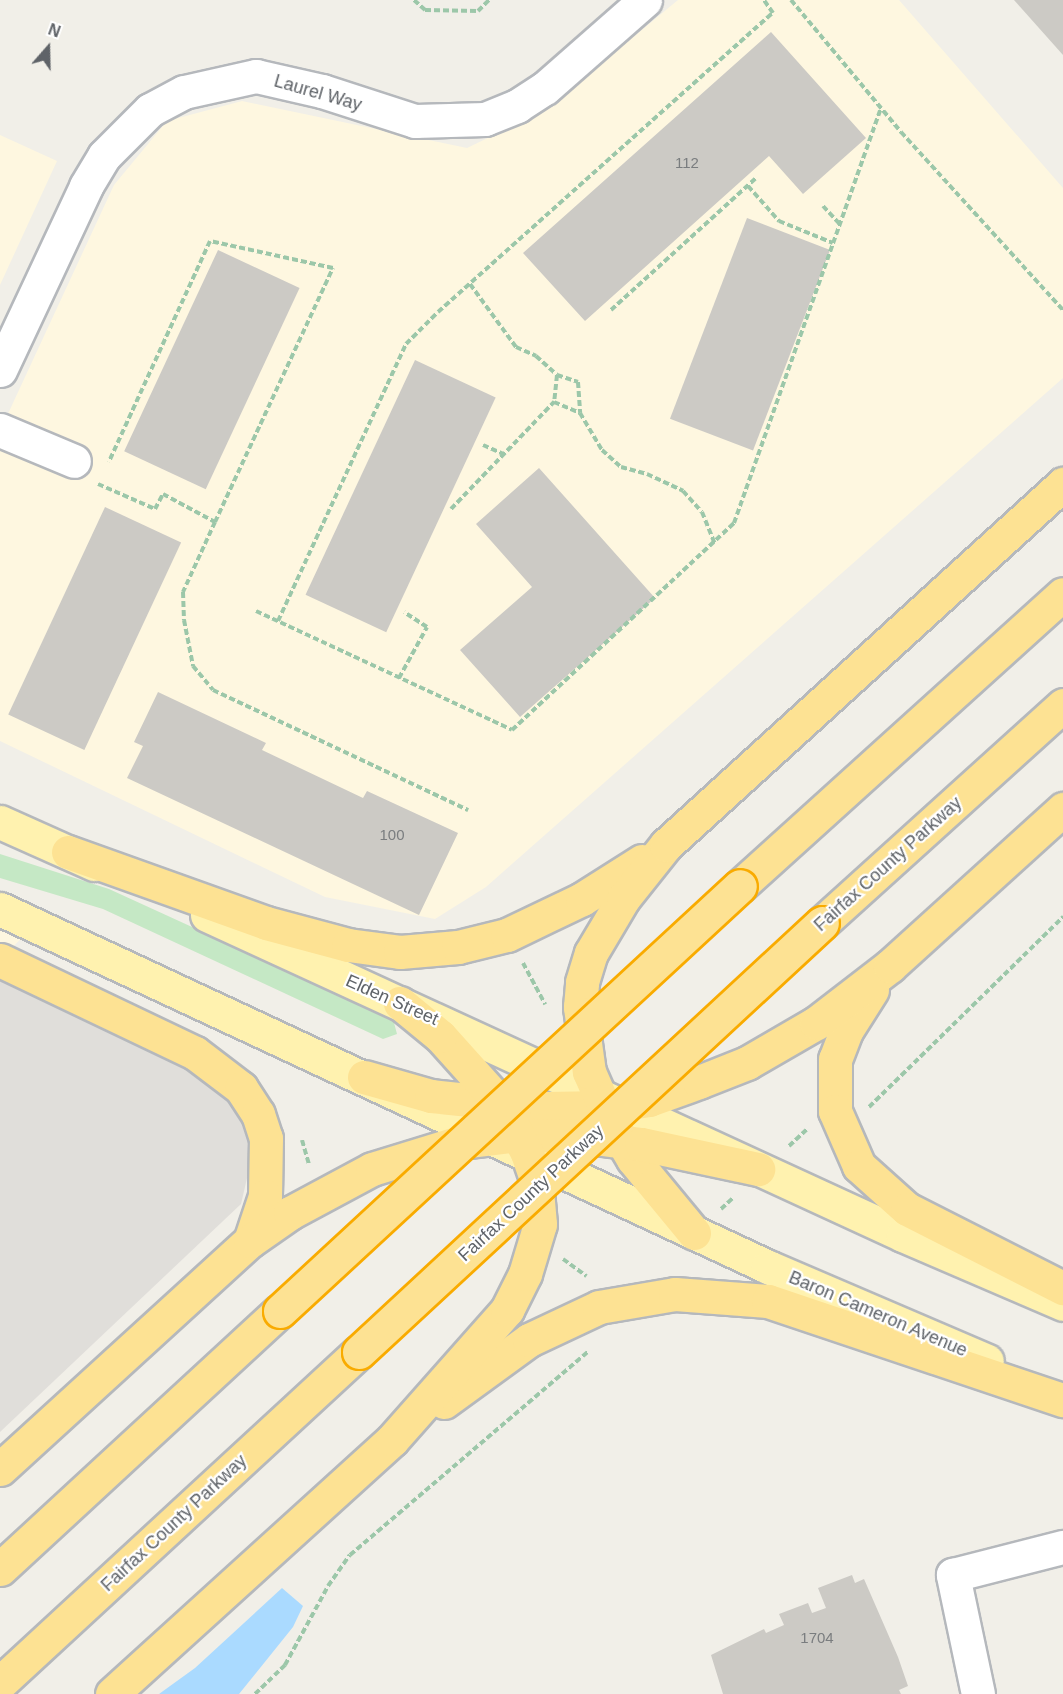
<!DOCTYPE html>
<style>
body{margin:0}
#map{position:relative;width:1063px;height:1694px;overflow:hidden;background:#f1efe8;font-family:Arial,sans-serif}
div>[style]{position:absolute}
.commercial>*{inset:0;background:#fef7e0}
.industrial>*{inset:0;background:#e0deda}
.green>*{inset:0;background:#c5e8c5}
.water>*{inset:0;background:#aadaff}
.building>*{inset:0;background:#cccac5;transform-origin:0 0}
.path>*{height:4px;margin-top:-2px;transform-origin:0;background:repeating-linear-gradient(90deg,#9cc7a9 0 6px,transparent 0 9px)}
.roads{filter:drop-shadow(2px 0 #b5b8bc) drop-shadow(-2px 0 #b5b8bc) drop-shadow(0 2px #b5b8bc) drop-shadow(0 -2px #b5b8bc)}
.minor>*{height:33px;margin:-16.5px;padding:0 16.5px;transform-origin:16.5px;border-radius:16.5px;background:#fff}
.major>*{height:33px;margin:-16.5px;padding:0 16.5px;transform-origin:16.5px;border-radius:16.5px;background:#fff2af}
.highway>*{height:33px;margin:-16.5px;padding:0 16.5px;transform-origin:16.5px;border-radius:16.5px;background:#fde293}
.bridges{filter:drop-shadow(2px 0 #f9ab00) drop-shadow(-2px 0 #f9ab00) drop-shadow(0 2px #f9ab00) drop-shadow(0 -2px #f9ab00)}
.highway-bridge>*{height:33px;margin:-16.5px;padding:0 16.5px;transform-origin:16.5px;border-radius:16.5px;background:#fde293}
span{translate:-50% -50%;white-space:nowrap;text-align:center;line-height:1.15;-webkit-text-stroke:4.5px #fff;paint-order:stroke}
.number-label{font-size:15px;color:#7a7d7f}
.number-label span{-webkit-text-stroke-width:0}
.street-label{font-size:18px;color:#5f6368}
.north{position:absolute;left:18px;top:18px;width:60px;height:60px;-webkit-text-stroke:4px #fff;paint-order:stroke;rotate:20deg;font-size:16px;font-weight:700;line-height:24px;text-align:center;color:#5f6368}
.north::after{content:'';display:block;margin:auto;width:21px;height:27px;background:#5f6368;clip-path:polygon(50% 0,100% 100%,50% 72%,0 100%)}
</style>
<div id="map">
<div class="commercial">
<i style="clip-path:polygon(678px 0,899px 0,1063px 188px,1063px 378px,486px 887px,435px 919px,325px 897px,0 741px,0 431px,114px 185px,167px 121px,242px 101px,467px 148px,544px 111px)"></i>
<i style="clip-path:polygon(0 135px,57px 161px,0 285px)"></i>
<i style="clip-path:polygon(0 922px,26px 934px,0 959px)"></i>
</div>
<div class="industrial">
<i style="clip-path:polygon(0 969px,212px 1070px,258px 1131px,241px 1204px,0 1432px)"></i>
</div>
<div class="green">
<i style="clip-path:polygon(0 854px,109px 889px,393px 1019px,397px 1034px,383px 1039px,103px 909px,0 878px)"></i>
</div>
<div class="water">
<i style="clip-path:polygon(282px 1588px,303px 1606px,293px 1627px,239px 1694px,159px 1694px,195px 1668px)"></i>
</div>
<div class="building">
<i style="clip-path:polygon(1014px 0,1063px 0,1063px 55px)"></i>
<i style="clip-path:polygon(771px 32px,866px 138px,803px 194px,769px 156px,585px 321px,523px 253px)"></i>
<i style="left:747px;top:218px;width:89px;height:215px;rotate:21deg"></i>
<i style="left:218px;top:250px;width:90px;height:222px;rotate:25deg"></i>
<i style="left:415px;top:360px;width:89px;height:259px;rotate:25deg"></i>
<i style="clip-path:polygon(539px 468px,655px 598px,520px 717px,460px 650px,532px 587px,476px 524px)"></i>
<i style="left:105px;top:507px;width:84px;height:229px;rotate:25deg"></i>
<i style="clip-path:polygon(158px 692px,266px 743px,262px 750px,363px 798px,367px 791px,458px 833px,419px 915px,127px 778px,143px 746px,134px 742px)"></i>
<i style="clip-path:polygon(852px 1575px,855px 1583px,864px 1579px,898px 1657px,908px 1686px,899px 1690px,901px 1694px,723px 1694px,711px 1655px,764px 1629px,766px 1633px,784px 1625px,779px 1614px,808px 1603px,812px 1613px,826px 1608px,818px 1588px)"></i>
</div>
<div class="path">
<i style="left:414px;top:0;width:15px;rotate:42deg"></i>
<i style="left:425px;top:10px;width:53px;rotate:1.1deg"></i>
<i style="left:478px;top:11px;width:16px;rotate:-45deg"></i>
<i style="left:791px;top:0;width:172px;rotate:50.2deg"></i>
<i style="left:901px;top:132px;width:241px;rotate:47.7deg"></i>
<i style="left:748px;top:186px;width:47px;rotate:48.5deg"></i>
<i style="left:779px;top:221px;width:58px;rotate:22.2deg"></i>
<i style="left:823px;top:206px;width:25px;rotate:47deg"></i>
<i style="left:470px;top:284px;width:78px;rotate:53.9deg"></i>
<i style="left:516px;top:347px;width:22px;rotate:24deg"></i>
<i style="left:536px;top:356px;width:28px;rotate:42deg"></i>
<i style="left:557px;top:375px;width:22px;rotate:18deg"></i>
<i style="left:578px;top:382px;width:31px;rotate:86deg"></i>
<i style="left:580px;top:413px;width:43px;rotate:59.3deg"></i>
<i style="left:602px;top:450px;width:25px;rotate:42deg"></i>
<i style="left:621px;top:467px;width:27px;rotate:15deg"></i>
<i style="left:647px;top:474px;width:40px;rotate:25deg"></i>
<i style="left:683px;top:491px;width:28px;rotate:48deg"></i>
<i style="left:702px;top:512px;width:35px;rotate:68deg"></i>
<i style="left:611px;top:310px;width:196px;rotate:-42.3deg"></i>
<i style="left:557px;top:375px;width:27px;rotate:96deg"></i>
<i style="left:554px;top:402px;width:28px;rotate:23deg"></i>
<i style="left:483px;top:445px;width:22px;rotate:24deg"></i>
<i style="left:98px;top:484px;width:62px;rotate:23.7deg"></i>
<i style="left:155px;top:509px;width:17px;rotate:-62deg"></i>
<i style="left:163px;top:494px;width:59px;rotate:28.3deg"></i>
<i style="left:215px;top:522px;width:280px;rotate:-65.1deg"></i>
<i style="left:333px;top:268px;width:126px;rotate:-167.6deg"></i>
<i style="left:210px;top:241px;width:243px;rotate:114.6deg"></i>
<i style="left:451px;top:509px;width:149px;rotate:-46.1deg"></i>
<i style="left:215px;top:522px;width:77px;rotate:114.6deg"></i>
<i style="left:183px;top:592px;width:28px;rotate:88deg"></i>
<i style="left:184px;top:620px;width:47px;rotate:78.9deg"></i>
<i style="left:193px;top:666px;width:31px;rotate:50deg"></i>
<i style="left:213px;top:690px;width:282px;rotate:25.2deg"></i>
<i style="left:256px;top:611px;width:282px;rotate:24.9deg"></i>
<i style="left:512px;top:730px;width:304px;rotate:-43deg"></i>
<i style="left:734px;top:523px;width:440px;rotate:-70.5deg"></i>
<i style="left:278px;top:621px;width:305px;rotate:-65.2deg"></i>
<i style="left:406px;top:344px;width:45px;rotate:-45deg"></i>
<i style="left:438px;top:312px;width:449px;rotate:-41.8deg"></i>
<i style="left:773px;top:13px;width:16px;rotate:-125deg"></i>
<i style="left:399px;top:678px;width:58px;rotate:-61.2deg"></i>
<i style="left:427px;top:627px;width:27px;rotate:-147deg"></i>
<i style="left:523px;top:963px;width:47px;rotate:61.8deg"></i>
<i style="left:869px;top:1107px;width:272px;rotate:-44.4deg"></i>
<i style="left:302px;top:1140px;width:26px;rotate:74deg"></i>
<i style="left:789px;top:1146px;width:26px;rotate:-43deg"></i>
<i style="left:721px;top:1209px;width:16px;rotate:-43deg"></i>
<i style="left:563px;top:1259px;width:29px;rotate:36deg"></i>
<i style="left:255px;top:1694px;width:42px;rotate:-44deg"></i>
<i style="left:285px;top:1665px;width:90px;rotate:-61.4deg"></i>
<i style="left:328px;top:1586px;width:38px;rotate:-55deg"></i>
<i style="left:350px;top:1555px;width:314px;rotate:-40.5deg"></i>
</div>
<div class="roads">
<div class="minor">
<i style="left:0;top:370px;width:203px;rotate:-64.9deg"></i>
<i style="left:86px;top:186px;width:35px;rotate:-59deg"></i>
<i style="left:104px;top:156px;width:65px;rotate:-45deg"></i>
<i style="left:150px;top:110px;width:38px;rotate:-28deg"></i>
<i style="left:184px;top:92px;width:74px;rotate:-12.5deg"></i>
<i style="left:256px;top:76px;width:68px;rotate:12.8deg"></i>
<i style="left:322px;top:91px;width:98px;rotate:17.9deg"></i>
<i style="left:415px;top:121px;width:70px;rotate:-1.6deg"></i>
<i style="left:485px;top:119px;width:35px;rotate:-22deg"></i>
<i style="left:517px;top:106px;width:33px;rotate:-33deg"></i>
<i style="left:545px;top:88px;width:133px;rotate:-41.3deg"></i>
<i style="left:0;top:430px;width:80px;rotate:22.7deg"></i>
<i style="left:978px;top:1694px;width:122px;rotate:-101.9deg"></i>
<i style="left:953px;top:1575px;width:114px;rotate:-14.3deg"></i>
</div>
<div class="major">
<i style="left:0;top:822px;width:103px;rotate:24.1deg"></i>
<i style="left:0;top:909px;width:847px;rotate:24.99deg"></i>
<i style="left:768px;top:1267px;width:238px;rotate:23.2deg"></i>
<i style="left:207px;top:915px;width:766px;rotate:24.69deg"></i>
<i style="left:903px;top:1235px;width:174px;rotate:23.3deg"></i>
</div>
<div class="highway">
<i style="left:68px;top:852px;width:210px;rotate:19.7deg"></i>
<i style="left:266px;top:923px;width:85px;rotate:15deg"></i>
<i style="left:348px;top:945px;width:52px;rotate:7.7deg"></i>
<i style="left:400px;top:952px;width:58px;rotate:-4.9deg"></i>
<i style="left:458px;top:947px;width:50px;rotate:-13.8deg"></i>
<i style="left:507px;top:935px;width:83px;rotate:-25.6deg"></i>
<i style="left:582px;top:899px;width:71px;rotate:-32.3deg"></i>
<i style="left:740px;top:886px;width:435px;rotate:-42.1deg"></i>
<i style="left:822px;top:923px;width:325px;rotate:-42.1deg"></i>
<i style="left:0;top:960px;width:216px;rotate:25.5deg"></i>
<i style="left:195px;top:1053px;width:58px;rotate:37.3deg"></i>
<i style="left:241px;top:1088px;width:31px;rotate:57deg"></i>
<i style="left:258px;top:1114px;width:25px;rotate:72deg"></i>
<i style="left:266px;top:1138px;width:58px;rotate:91deg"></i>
<i style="left:265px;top:1196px;width:47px;rotate:108.4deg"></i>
<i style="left:872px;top:990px;width:49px;rotate:122.4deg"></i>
<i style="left:846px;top:1031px;width:30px;rotate:111deg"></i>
<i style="left:835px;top:1059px;width:52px;rotate:90deg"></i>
<i style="left:835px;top:1111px;width:60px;rotate:66.4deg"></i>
<i style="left:859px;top:1166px;width:64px;rotate:41.9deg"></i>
<i style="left:907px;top:1209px;width:175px;rotate:26.9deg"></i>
<i style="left:364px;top:1077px;width:70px;rotate:15.8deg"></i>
<i style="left:431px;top:1096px;width:116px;rotate:6deg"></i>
<i style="left:546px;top:1108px;width:58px;rotate:-1deg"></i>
<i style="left:604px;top:1107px;width:46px;rotate:-8.8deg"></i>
<i style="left:649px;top:1100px;width:53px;rotate:-19.8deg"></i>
<i style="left:699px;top:1082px;width:52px;rotate:-21.6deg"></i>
<i style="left:747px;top:1063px;width:80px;rotate:-30.1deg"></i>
<i style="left:816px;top:1023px;width:93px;rotate:-37.6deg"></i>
<i style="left:890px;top:966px;width:234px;rotate:-42.2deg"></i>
<i style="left:694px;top:1233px;width:96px;rotate:-129.5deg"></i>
<i style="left:633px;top:1159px;width:43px;rotate:-120.7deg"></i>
<i style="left:611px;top:1122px;width:55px;rotate:-113.7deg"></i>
<i style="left:589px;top:1072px;width:66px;rotate:-97.9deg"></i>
<i style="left:580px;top:1007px;width:25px;rotate:-85deg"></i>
<i style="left:582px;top:982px;width:30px;rotate:-73deg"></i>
<i style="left:591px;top:953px;width:63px;rotate:-59.3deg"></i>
<i style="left:623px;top:899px;width:69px;rotate:-51.5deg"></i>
<i style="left:666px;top:845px;width:537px;rotate:-42.28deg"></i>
<i style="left:444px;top:1402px;width:105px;rotate:-36.1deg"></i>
<i style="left:529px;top:1340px;width:77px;rotate:-25.2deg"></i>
<i style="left:599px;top:1307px;width:77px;rotate:-9.7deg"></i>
<i style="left:675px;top:1294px;width:93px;rotate:4.3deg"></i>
<i style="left:768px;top:1301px;width:311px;rotate:18.6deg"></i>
<i style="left:0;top:1469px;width:338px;rotate:-42.4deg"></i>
<i style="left:250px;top:1241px;width:49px;rotate:-35deg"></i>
<i style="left:290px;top:1213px;width:93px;rotate:-28.2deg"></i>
<i style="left:372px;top:1169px;width:92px;rotate:-17.1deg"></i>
<i style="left:460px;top:1142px;width:58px;rotate:-6.9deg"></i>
<i style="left:518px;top:1135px;width:61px;rotate:0.9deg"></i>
<i style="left:579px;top:1136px;width:63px;rotate:7.4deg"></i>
<i style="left:641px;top:1144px;width:120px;rotate:12.1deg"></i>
<i style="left:0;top:1569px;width:381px;rotate:-42.7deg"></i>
<i style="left:0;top:1683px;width:488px;rotate:-42.7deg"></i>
<i style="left:112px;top:1694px;width:378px;rotate:-42.2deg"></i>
<i style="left:392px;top:1440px;width:174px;rotate:-48.5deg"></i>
<i style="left:507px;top:1310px;width:40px;rotate:-63.4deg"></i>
<i style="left:525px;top:1274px;width:52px;rotate:-73.3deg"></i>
<i style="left:540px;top:1224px;width:45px;rotate:-95.1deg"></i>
<i style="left:536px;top:1179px;width:28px;rotate:-109deg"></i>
<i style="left:527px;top:1153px;width:54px;rotate:-117.5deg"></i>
<i style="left:502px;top:1105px;width:93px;rotate:-131.9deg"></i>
<i style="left:440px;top:1036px;width:52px;rotate:-140.5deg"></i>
</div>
</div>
<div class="bridges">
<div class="highway-bridge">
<i style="left:280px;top:1311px;width:626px;rotate:-42.74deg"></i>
<i style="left:359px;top:1352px;width:631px;rotate:-42.82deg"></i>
</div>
</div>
<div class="number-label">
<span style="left:687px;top:163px">112</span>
<span style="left:392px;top:835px">100</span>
<span style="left:817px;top:1638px">1704</span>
</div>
<div class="street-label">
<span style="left:318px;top:93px;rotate:16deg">Laurel Way</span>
<span style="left:888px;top:864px;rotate:-42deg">Fairfax County Parkway</span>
<span style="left:392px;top:1000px;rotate:24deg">Elden Street</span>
<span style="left:531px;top:1193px;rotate:-43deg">Fairfax County Parkway</span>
<span style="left:878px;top:1314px;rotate:23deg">Baron Cameron Avenue</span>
<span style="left:174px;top:1523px;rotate:-43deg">Fairfax County Parkway</span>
</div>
<div class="north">N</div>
</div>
